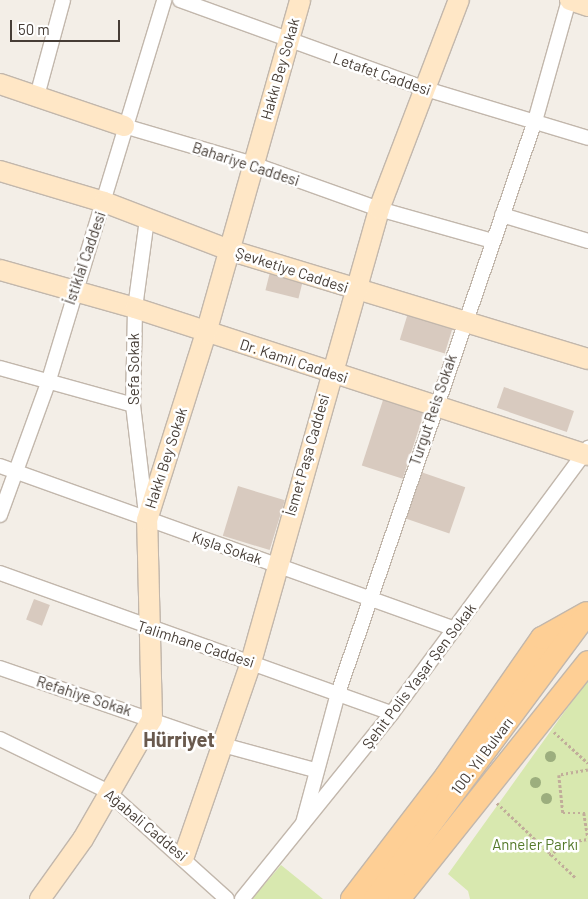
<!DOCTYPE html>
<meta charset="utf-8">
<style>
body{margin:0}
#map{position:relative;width:588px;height:899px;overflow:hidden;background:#f3eee7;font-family:Barlow,sans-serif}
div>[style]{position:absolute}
.green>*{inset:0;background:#d8e8af}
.building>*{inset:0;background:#d8cabf;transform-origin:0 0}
.path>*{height:2.5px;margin-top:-1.25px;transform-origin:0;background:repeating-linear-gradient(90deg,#c1ad9a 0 2.5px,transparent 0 5px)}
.roads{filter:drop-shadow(1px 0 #c2b7ac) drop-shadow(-1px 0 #c2b7ac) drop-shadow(0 1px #c2b7ac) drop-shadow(0 -1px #c2b7ac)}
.street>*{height:14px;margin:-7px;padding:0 7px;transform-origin:7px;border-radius:7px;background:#fff}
.secondary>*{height:20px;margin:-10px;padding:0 10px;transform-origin:10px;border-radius:10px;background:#ffe7c6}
.primary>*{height:22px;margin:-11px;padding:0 11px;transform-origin:11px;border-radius:11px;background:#fecf95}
.trees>*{width:11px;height:11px;margin:-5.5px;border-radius:50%;background:#9cae7e}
span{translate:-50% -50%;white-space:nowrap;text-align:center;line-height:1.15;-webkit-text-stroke:5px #fff;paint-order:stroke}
.street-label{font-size:15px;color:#463d36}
.park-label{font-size:15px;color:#547929}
.district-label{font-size:20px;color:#69594d;font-weight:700}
.scale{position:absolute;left:10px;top:20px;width:110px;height:22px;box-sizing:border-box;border:2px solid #463d36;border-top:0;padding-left:6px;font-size:15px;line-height:18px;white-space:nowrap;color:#463d36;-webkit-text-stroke:4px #fff;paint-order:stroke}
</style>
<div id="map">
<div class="green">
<i style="clip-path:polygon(588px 679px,588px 899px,470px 899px,468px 891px,448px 874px)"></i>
<i style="clip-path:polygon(281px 865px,323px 899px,252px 899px)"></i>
</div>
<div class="building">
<i style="left:271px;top:268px;width:34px;height:23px;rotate:14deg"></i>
<i style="left:408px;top:313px;width:47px;height:28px;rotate:17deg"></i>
<i style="left:504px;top:387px;width:74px;height:22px;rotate:19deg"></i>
<i style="left:384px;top:397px;width:43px;height:72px;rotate:18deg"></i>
<i style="left:418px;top:471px;width:50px;height:49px;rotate:19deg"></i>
<i style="left:238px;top:486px;width:49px;height:52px;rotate:17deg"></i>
<i style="left:34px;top:599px;width:17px;height:22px;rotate:21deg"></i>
</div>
<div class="path">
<i style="left:554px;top:732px;width:46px;rotate:42.4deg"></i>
<i style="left:588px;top:770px;width:29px;rotate:170deg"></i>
<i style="left:559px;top:775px;width:38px;rotate:84deg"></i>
<i style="left:563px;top:813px;width:25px"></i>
<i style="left:497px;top:803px;width:108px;rotate:43.5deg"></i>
<i style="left:584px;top:813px;width:25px;rotate:81deg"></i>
<i style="left:549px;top:855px;width:24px;rotate:-33deg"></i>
<i style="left:569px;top:842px;width:19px;rotate:-9deg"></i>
</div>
<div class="roads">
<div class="street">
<i style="left:180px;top:0;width:262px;rotate:19.9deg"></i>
<i style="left:426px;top:89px;width:169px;rotate:16.8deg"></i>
<i style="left:37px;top:96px;width:99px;rotate:-74.8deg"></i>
<i style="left:124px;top:126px;width:134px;rotate:16.4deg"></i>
<i style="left:253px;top:164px;width:134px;rotate:19.7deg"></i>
<i style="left:379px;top:209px;width:117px;rotate:15.8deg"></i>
<i style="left:502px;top:215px;width:90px;rotate:16.8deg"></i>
<i style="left:0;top:368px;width:138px;rotate:15.5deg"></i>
<i style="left:0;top:466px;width:483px;rotate:19.7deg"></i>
<i style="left:146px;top:514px;width:110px;rotate:-96.8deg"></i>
<i style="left:133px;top:405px;width:97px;rotate:-88.8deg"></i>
<i style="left:135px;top:308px;width:90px;rotate:-82.3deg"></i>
<i style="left:0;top:515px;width:140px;rotate:-70deg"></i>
<i style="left:48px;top:383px;width:400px;rotate:-73.1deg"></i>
<i style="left:0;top:573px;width:416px;rotate:19.7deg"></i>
<i style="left:0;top:668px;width:236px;rotate:19deg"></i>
<i style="left:223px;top:745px;width:95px;rotate:15.2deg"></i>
<i style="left:0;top:739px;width:119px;rotate:25.9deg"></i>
<i style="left:107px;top:791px;width:161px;rotate:42deg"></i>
<i style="left:303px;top:823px;width:135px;rotate:-74.9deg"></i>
<i style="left:338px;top:693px;width:605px;rotate:-71deg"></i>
<i style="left:535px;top:121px;width:126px;rotate:-74.3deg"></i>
<i style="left:242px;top:899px;width:239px;rotate:-51.1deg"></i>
<i style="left:392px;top:713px;width:330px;rotate:-53.5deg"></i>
</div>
<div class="secondary">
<i style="left:570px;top:0;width:19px;rotate:18deg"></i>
<i style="left:0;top:84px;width:131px;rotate:18.7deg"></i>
<i style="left:0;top:171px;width:109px;rotate:16.6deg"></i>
<i style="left:104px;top:202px;width:134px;rotate:21deg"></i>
<i style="left:229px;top:250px;width:375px;rotate:16.9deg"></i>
<i style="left:0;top:270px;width:140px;rotate:15.7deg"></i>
<i style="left:135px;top:308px;width:476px;rotate:18deg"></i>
<i style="left:184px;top:856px;width:205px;rotate:-70.9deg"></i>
<i style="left:251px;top:662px;width:471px;rotate:-74.2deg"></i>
<i style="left:379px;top:209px;width:224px;rotate:-69.1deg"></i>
<i style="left:40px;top:899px;width:74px;rotate:-54.4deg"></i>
<i style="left:83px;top:839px;width:138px;rotate:-60.1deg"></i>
<i style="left:152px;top:719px;width:199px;rotate:-91.4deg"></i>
<i style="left:147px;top:520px;width:196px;rotate:-72.5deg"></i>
<i style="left:206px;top:333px;width:346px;rotate:-74.2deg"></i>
</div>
<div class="primary">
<i style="left:352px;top:899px;width:155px;rotate:-52.6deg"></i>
<i style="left:446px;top:776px;width:168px;rotate:-55.2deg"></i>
<i style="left:542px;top:638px;width:51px;rotate:-29.1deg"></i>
<i style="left:375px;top:899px;width:349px;rotate:-53.4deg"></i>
<i style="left:399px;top:899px;width:303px;rotate:-51.4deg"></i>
</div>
</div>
<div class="trees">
<i style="left:550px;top:756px"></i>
<i style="left:535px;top:782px"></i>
<i style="left:546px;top:798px"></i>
</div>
<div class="street-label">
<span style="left:280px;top:69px;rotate:-74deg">Hakkı Bey Sokak</span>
<span style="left:382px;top:74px;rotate:19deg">Letafet Caddesi</span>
<span style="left:246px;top:164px;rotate:18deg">Bahariye Caddesi</span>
<span style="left:85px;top:258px;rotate:-71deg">İstiklal Caddesi</span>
<span style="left:292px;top:270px;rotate:18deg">Şevketiye Caddesi</span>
<span style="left:294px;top:361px;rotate:18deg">Dr. Kamil Caddesi</span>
<span style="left:134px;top:369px;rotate:-90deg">Sefa Sokak</span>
<span style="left:433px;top:410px;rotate:-71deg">Turgut Reis Sokak</span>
<span style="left:307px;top:455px;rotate:-74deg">İsmet Paşa Caddesi</span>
<span style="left:166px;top:458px;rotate:-72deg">Hakkı Bey Sokak</span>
<span style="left:227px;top:548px;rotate:19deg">Kışla Sokak</span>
<span style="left:196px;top:644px;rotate:18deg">Talimhane Caddesi</span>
<span style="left:419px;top:676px;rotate:-53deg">Şehit Polis Yaşar Şen Sokak</span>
<span style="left:84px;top:696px;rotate:18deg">Refahiye Sokak</span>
<span style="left:482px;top:756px;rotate:-53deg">100. Yıl Bulvarı</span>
<span style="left:146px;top:825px;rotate:40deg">Ağabali Caddesi</span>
</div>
<div class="park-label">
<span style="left:535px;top:845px">Anneler Parkı</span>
</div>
<div class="district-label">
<span style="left:179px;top:739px">Hürriyet</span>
</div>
<div class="scale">50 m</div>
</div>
